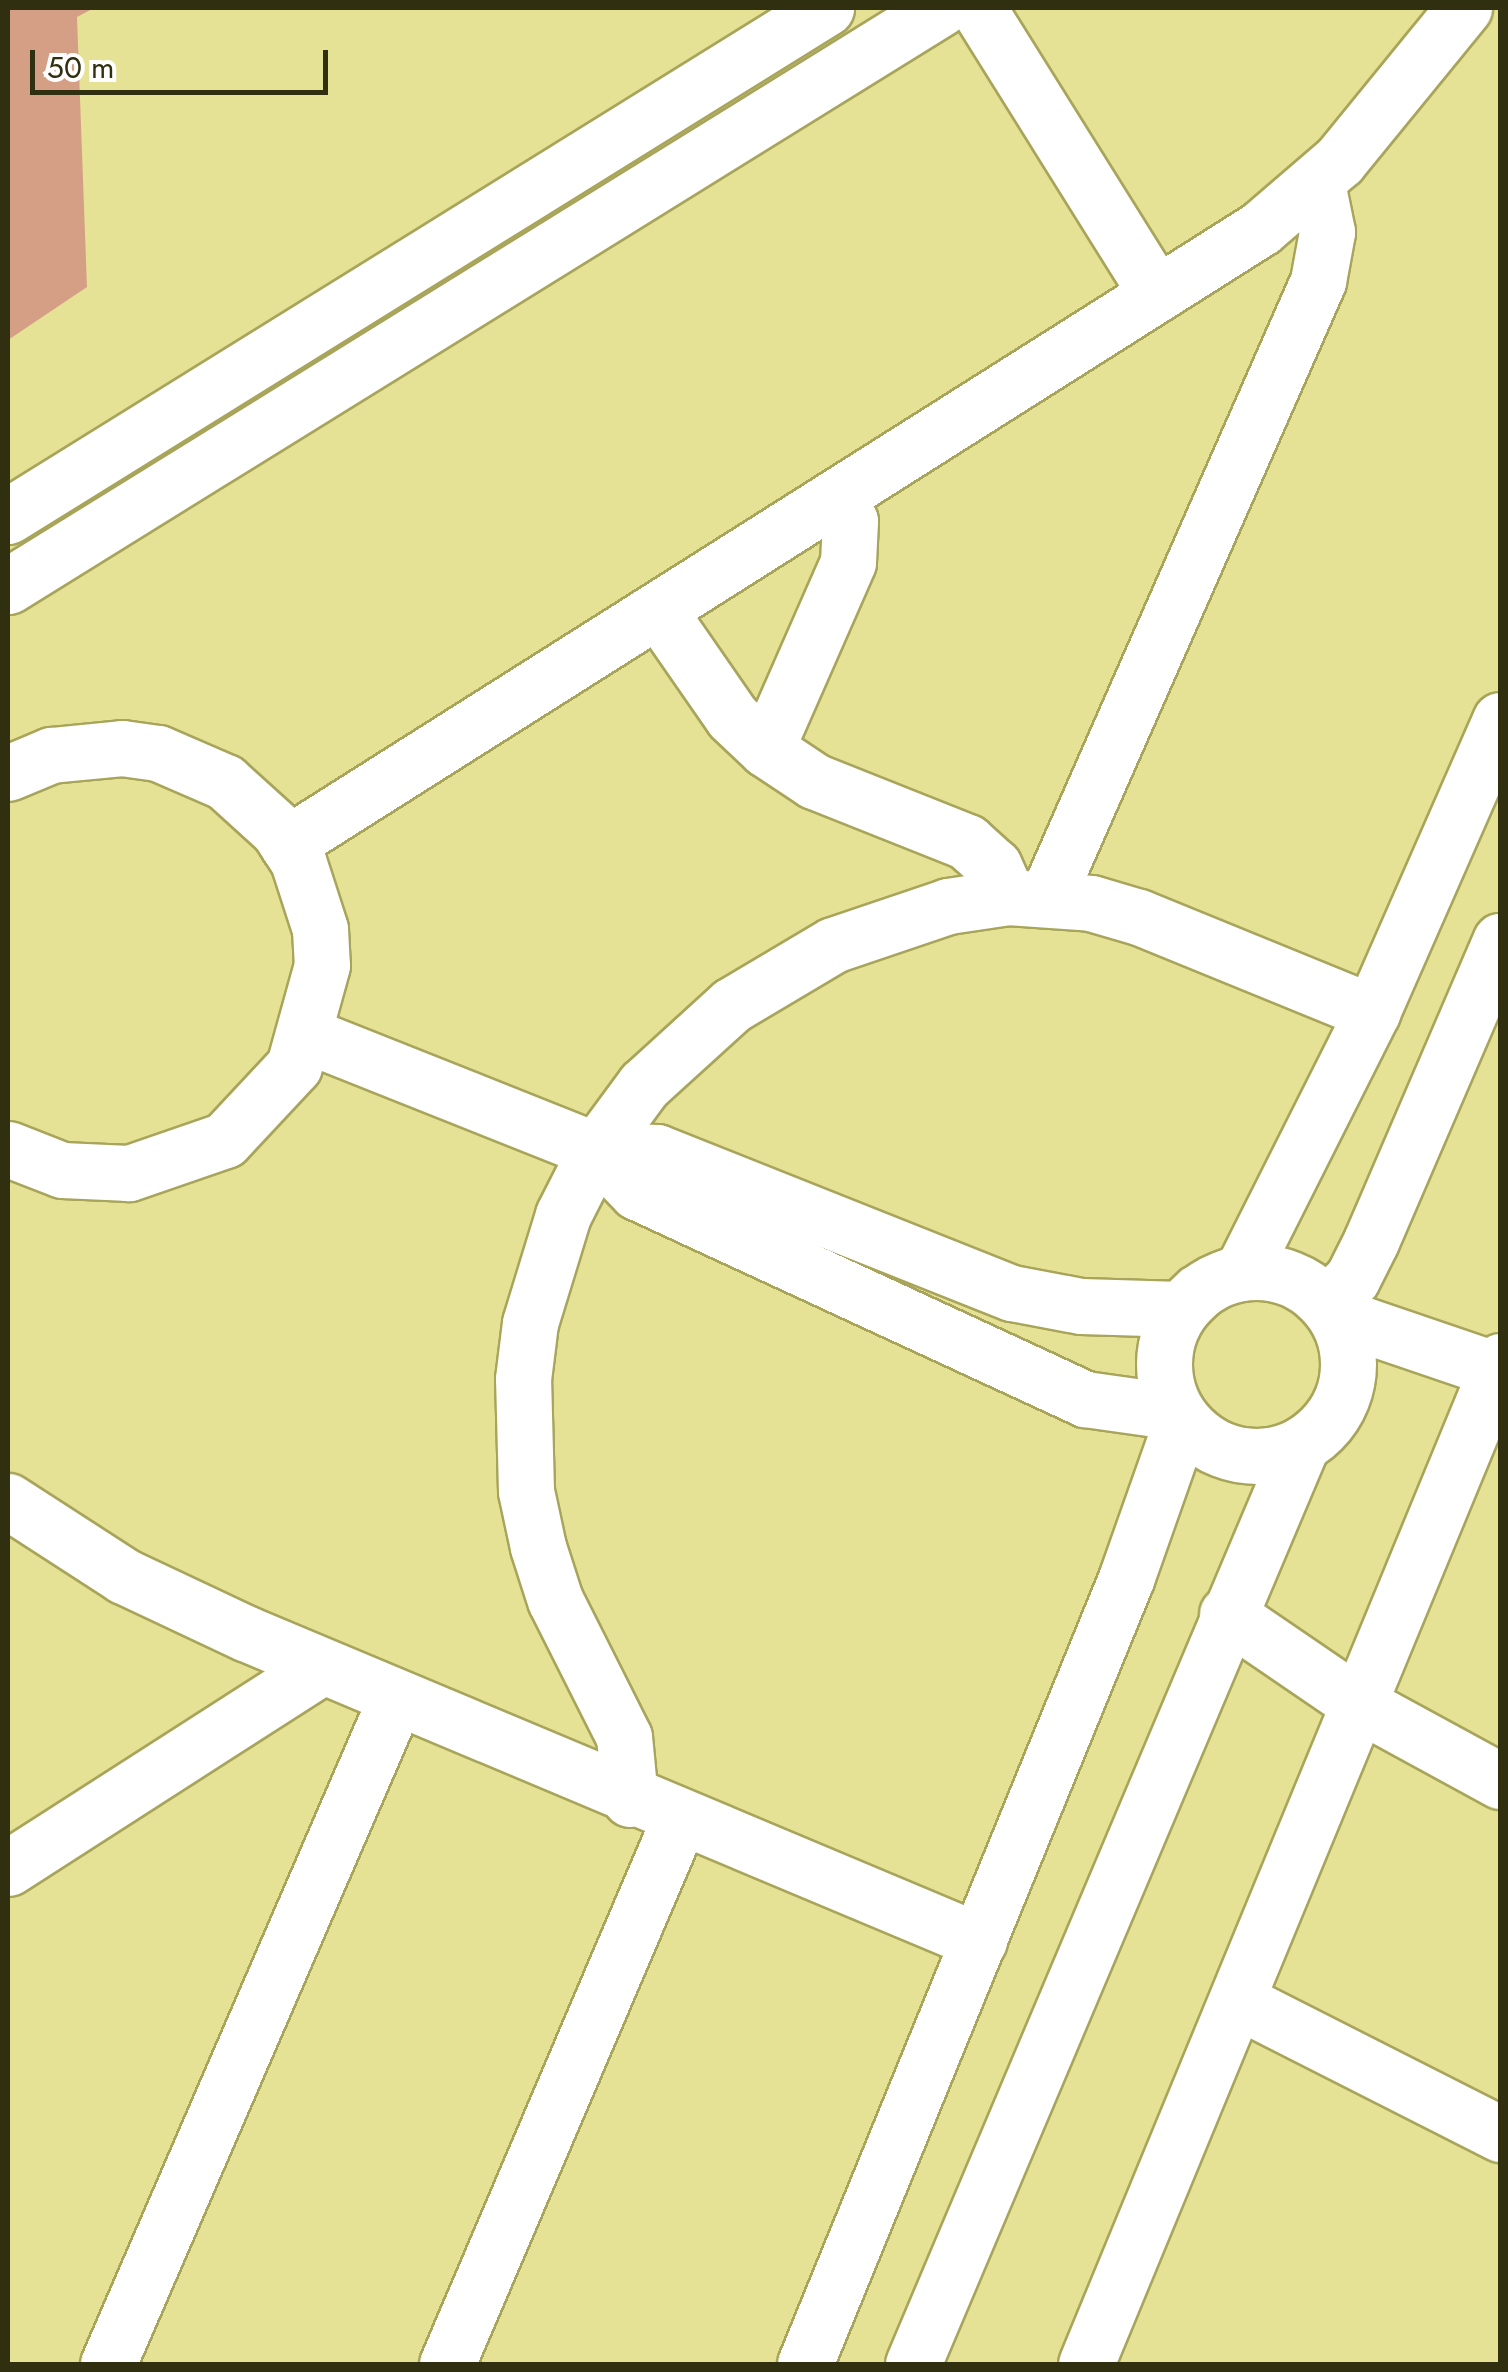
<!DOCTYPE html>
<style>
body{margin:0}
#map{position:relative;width:1508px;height:2372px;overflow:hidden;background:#e5e296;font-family:Jost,sans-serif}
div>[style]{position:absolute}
.green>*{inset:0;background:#d59f85}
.roads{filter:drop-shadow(2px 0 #a8a55b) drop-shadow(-2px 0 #a8a55b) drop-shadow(0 2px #a8a55b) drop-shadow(0 -2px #a8a55b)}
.minor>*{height:55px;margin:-27.5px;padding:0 27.5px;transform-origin:27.5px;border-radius:27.5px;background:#fff}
.minor>.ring{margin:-27.5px;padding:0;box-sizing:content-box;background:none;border:55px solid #fff;border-radius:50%}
span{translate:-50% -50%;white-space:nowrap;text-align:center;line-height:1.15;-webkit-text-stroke:10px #fefefe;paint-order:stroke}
.frame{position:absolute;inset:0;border:10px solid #302f0f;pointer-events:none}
.scale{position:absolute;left:30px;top:50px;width:298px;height:45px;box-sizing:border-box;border:5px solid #302f0f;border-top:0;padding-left:12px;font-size:30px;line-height:35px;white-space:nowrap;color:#302f0f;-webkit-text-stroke:8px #fefefe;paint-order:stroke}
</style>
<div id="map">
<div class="green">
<i style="clip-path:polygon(8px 8px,94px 8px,77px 17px,87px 287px,8px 340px)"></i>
</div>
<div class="roads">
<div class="minor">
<i style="left:978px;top:8px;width:337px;rotate:58deg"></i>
<i style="left:8px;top:516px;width:963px;rotate:-31.84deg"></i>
<i style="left:8px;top:586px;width:1098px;rotate:-31.78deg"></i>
<i style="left:658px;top:610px;width:130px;rotate:55.3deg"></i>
<i style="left:732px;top:717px;width:47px;rotate:43.3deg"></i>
<i style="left:766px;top:749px;width:58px;rotate:33.7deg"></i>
<i style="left:814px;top:781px;width:165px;rotate:21.7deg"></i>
<i style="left:967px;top:842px;width:36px;rotate:42deg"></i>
<i style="left:994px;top:866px;width:34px;rotate:66deg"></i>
<i style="left:766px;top:749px;width:204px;rotate:-66.3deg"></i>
<i style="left:848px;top:562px;width:41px;rotate:-87.2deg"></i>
<i style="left:850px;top:521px;width:27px;rotate:-118deg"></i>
<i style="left:8px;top:773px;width:47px;rotate:-22.7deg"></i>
<i style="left:51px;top:755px;width:71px;rotate:-5.6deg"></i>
<i style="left:122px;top:748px;width:36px;rotate:8deg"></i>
<i style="left:158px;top:753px;width:73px;rotate:23.4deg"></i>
<i style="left:225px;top:782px;width:72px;rotate:42.2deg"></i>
<i style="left:278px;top:830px;width:37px;rotate:57deg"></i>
<i style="left:298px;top:861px;width:71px;rotate:72.1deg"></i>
<i style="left:320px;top:929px;width:36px;rotate:87deg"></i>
<i style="left:322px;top:965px;width:105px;rotate:105.5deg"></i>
<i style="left:294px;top:1066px;width:101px;rotate:133deg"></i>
<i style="left:225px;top:1140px;width:102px;rotate:161deg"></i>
<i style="left:129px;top:1173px;width:67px;rotate:-177.4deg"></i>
<i style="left:62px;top:1170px;width:58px;rotate:-158.7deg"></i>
<i style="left:287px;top:844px;width:1152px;rotate:-32.31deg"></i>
<i style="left:1261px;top:228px;width:103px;rotate:-40.7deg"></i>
<i style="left:1339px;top:161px;width:198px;rotate:-50.8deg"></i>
<i style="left:1047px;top:897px;width:673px;rotate:-66.25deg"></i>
<i style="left:1318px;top:281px;width:50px;rotate:-79.6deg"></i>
<i style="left:1327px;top:232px;width:50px;rotate:-101.5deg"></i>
<i style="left:309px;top:1036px;width:309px;rotate:21.7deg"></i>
<i style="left:596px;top:1150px;width:61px;rotate:1.9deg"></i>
<i style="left:657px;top:1152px;width:382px;rotate:21.7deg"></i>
<i style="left:1012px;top:1293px;width:70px;rotate:10.7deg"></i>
<i style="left:1081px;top:1306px;width:100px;rotate:1.7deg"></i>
<i style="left:1181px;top:1309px;width:24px;rotate:-45deg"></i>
<i style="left:596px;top:1150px;width:59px;rotate:45.7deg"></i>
<i style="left:637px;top:1192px;width:494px;rotate:24.8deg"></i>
<i style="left:1085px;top:1399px;width:93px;rotate:8deg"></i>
<i class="ring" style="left:1164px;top:1272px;width:129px;height:129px"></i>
<i style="left:1241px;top:1273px;width:292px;rotate:-63.3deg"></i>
<i style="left:1372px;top:1012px;width:319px;rotate:-66.3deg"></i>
<i style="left:1326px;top:1304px;width:36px;rotate:-44deg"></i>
<i style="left:1352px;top:1279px;width:42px;rotate:-63.4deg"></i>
<i style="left:1371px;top:1241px;width:327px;rotate:-66.7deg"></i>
<i style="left:1338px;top:1316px;width:171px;rotate:18.8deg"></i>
<i style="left:8px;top:1501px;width:138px;rotate:32.9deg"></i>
<i style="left:124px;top:1576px;width:134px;rotate:25.2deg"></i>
<i style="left:245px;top:1633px;width:796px;rotate:22.76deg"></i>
<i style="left:1227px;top:1614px;width:160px;rotate:34.3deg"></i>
<i style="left:1359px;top:1704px;width:161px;rotate:28.6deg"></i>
<i style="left:630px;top:1799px;width:62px;rotate:-95.5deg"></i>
<i style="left:624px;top:1737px;width:153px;rotate:-116.7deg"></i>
<i style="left:555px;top:1600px;width:56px;rotate:-107.8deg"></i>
<i style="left:538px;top:1547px;width:57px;rotate:-102.1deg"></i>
<i style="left:526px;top:1491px;width:112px;rotate:-91.5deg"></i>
<i style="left:523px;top:1379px;width:56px;rotate:-82.9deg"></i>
<i style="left:530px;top:1323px;width:113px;rotate:-73deg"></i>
<i style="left:563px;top:1215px;width:73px;rotate:-63.1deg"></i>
<i style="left:596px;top:1150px;width:81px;rotate:-53.6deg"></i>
<i style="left:644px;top:1085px;width:119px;rotate:-42.3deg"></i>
<i style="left:732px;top:1005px;width:117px;rotate:-30.7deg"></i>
<i style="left:833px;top:945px;width:121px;rotate:-18.7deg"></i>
<i style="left:948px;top:906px;width:61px;rotate:-8.5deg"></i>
<i style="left:1008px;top:897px;width:83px;rotate:4.1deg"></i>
<i style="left:1091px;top:903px;width:50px;rotate:16.3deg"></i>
<i style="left:1139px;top:917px;width:252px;rotate:22.2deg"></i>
<i style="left:8px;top:1868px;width:372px;rotate:-32.7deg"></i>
<i style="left:1240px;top:2002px;width:292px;rotate:26.9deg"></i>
<i style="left:108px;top:2364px;width:726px;rotate:-66.61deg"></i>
<i style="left:447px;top:2364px;width:591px;rotate:-66.9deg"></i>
<i style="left:805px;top:2364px;width:848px;rotate:-67.76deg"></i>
<i style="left:1126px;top:1579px;width:169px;rotate:-70.6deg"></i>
<i style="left:913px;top:2364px;width:999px;rotate:-67.08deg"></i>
<i style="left:1086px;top:2364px;width:1085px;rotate:-67.57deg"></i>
</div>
</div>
<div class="frame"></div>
<div class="scale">50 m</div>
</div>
